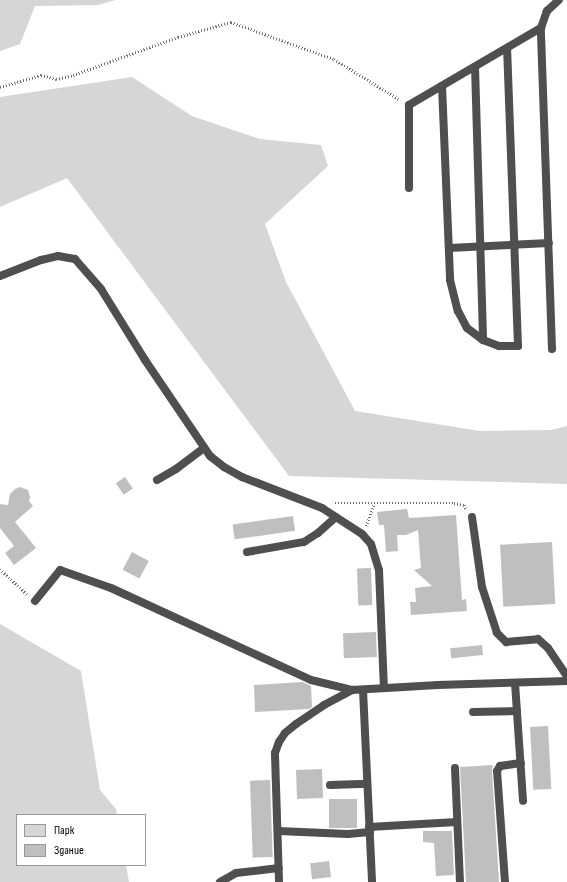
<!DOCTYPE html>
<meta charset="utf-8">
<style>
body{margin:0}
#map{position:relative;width:567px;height:882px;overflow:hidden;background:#fff;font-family:"Sofia Sans Condensed",sans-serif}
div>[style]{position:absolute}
.green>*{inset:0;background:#d6d6d6}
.building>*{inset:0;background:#bfbfbf;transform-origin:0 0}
.path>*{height:2.5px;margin-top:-1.25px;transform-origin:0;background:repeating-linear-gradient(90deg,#717171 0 1px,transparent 0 3px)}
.lane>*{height:8px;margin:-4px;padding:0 4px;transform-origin:4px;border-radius:4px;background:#4f4f4f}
span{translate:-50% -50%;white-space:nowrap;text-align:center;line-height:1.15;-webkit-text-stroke:3px #fff;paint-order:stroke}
.legend{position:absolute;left:16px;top:814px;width:130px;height:52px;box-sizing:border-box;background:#fff;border:1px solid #999;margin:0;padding:5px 7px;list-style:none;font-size:12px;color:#000}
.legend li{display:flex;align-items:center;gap:8px;height:20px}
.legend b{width:20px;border:1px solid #999}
</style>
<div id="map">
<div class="green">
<i style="clip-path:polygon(0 0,116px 0,98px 5px,35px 6px,20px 44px,0 51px)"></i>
<i style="clip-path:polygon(132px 77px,192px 116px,260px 139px,321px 145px,328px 166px,265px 224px,286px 282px,355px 411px,480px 431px,551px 430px,567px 426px,567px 484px,289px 476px,67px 178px,0 207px,0 97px)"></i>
<i style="clip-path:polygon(0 624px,81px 671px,100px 790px,116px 809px,117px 815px,17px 815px,17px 865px,126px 865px,129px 882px,0 882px)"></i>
</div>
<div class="building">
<i style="left:125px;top:477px;width:14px;height:11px;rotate:56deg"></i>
<i style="clip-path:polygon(20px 487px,28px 490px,30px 497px,29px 501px,33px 506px,15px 522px,36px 548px,14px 565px,5px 553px,14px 546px,0 528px,0 504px,8px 505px,10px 494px,15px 489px)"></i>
<i style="clip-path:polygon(407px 509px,409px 518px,456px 515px,462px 600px,466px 599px,467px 611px,411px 615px,410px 602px,416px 602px,415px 588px,432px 586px,414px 570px,421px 568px,418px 530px,406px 535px,397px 535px,398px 551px,386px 552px,384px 525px,379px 525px,377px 512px)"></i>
<i style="left:293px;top:516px;width:15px;height:61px;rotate:82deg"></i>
<i style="left:552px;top:542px;width:62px;height:52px;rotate:87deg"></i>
<i style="left:132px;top:552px;width:19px;height:20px;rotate:28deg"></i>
<i style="left:371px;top:568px;width:37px;height:14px;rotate:88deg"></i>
<i style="left:376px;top:632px;width:25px;height:33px;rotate:88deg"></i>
<i style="left:482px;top:645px;width:10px;height:32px;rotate:84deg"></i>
<i style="clip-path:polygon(303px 682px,311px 686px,312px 707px,309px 709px,255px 712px,254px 685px)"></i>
<i style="left:548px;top:726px;width:63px;height:18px;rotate:87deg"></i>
<i style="clip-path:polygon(493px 765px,492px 771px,499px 882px,466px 882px,460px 767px)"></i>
<i style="left:322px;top:769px;width:29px;height:26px;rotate:88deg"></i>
<i style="left:270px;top:780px;width:77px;height:20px;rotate:88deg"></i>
<i style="left:357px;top:799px;width:29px;height:28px;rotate:90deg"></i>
<i style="clip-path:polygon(423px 831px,452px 831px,454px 875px,436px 876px,434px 843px,423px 842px)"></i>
<i style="left:329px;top:861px;width:16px;height:19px;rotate:83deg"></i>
</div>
<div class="path">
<i style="left:0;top:87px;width:43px;rotate:-16.3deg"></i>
<i style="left:41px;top:75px;width:16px;rotate:15deg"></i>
<i style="left:56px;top:79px;width:17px;rotate:-13deg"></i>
<i style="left:73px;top:75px;width:112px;rotate:-19.9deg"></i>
<i style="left:178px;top:37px;width:55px;rotate:-15.8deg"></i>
<i style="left:231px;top:22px;width:109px;rotate:19.8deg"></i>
<i style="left:334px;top:59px;width:78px;rotate:31.8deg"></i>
<i style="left:335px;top:503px;width:119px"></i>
<i style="left:454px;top:503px;width:10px;rotate:11deg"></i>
<i style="left:464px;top:505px;width:6px;rotate:59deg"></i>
<i style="left:366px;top:526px;width:23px;rotate:-70deg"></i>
<i style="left:0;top:569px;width:38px;rotate:43deg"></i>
</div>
<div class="lane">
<i style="left:475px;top:67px;width:273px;rotate:88.3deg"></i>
<i style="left:442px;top:86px;width:194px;rotate:87.6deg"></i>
<i style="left:450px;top:280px;width:32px;rotate:76deg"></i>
<i style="left:458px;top:311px;width:19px;rotate:62deg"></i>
<i style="left:467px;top:328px;width:20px;rotate:37deg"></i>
<i style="left:483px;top:340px;width:17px;rotate:21deg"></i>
<i style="left:499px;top:346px;width:19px"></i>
<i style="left:518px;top:346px;width:298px;rotate:-92.1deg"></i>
<i style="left:409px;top:188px;width:83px;rotate:-90deg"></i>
<i style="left:409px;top:105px;width:153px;rotate:-30.3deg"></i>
<i style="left:449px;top:248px;width:100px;rotate:-2.9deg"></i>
<i style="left:0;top:276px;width:44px;rotate:-21.3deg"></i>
<i style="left:41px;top:260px;width:17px;rotate:-13deg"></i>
<i style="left:58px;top:256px;width:17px;rotate:10deg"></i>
<i style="left:75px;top:259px;width:40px;rotate:49deg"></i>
<i style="left:101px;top:289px;width:84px;rotate:58.2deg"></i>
<i style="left:145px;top:360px;width:116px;rotate:55.9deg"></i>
<i style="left:210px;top:456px;width:18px;rotate:38deg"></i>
<i style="left:224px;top:467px;width:21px;rotate:29deg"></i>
<i style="left:242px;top:477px;width:86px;rotate:21.2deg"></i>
<i style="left:322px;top:508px;width:48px;rotate:33deg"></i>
<i style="left:362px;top:534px;width:13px;rotate:48deg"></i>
<i style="left:371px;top:544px;width:27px;rotate:73deg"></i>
<i style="left:379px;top:570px;width:118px;rotate:87.6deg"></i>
<i style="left:552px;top:349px;width:321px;rotate:-92deg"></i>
<i style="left:541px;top:28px;width:18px;rotate:-71deg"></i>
<i style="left:547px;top:11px;width:16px;rotate:-43deg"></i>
<i style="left:157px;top:480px;width:22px;rotate:-30deg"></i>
<i style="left:176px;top:469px;width:35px;rotate:-37deg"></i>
<i style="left:472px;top:517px;width:71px;rotate:81.9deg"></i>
<i style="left:482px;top:587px;width:48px;rotate:71.9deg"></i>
<i style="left:497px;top:633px;width:13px;rotate:45deg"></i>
<i style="left:506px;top:642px;width:32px;rotate:-5deg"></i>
<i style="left:538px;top:639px;width:13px;rotate:42deg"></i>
<i style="left:548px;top:648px;width:34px;rotate:56deg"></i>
<i style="left:247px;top:552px;width:58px;rotate:-10deg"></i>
<i style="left:304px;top:542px;width:17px;rotate:-33deg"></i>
<i style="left:318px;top:533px;width:24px;rotate:-42deg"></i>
<i style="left:35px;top:601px;width:40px;rotate:-51deg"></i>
<i style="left:60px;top:570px;width:54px;rotate:19.4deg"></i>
<i style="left:111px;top:588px;width:220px;rotate:24.7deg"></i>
<i style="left:311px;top:680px;width:42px;rotate:13.7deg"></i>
<i style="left:515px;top:683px;width:118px;rotate:86.1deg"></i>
<i style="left:363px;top:690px;width:192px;rotate:87.3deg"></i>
<i style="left:473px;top:712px;width:44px;rotate:-1.3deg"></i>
<i style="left:455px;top:768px;width:114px;rotate:87.5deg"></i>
<i style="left:330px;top:785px;width:37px;rotate:-2deg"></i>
<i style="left:369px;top:827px;width:88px;rotate:-3.3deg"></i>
<i style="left:278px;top:831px;width:70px;rotate:2.5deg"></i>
<i style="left:348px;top:834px;width:22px;rotate:-5deg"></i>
<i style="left:220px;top:882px;width:18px;rotate:-29deg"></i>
<i style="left:236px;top:873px;width:43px;rotate:-6.6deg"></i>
<i style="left:279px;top:882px;width:129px;rotate:-91.8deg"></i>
<i style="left:275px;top:753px;width:12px;rotate:-70deg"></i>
<i style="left:279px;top:742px;width:11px;rotate:-56deg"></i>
<i style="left:285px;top:733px;width:14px;rotate:-39deg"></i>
<i style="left:296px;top:724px;width:34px;rotate:-34deg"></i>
<i style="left:324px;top:705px;width:32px;rotate:-28deg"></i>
<i style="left:352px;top:690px;width:86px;rotate:-3.3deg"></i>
<i style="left:438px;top:685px;width:129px;rotate:-1.8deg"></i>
<i style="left:505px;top:882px;width:111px;rotate:-94.1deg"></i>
<i style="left:497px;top:771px;width:6px;rotate:-59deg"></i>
<i style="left:500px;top:766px;width:21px;rotate:-8deg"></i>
</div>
<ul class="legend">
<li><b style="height:11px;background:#d6d6d6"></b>Парк</li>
<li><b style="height:11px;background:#bfbfbf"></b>Здание</li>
</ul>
</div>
